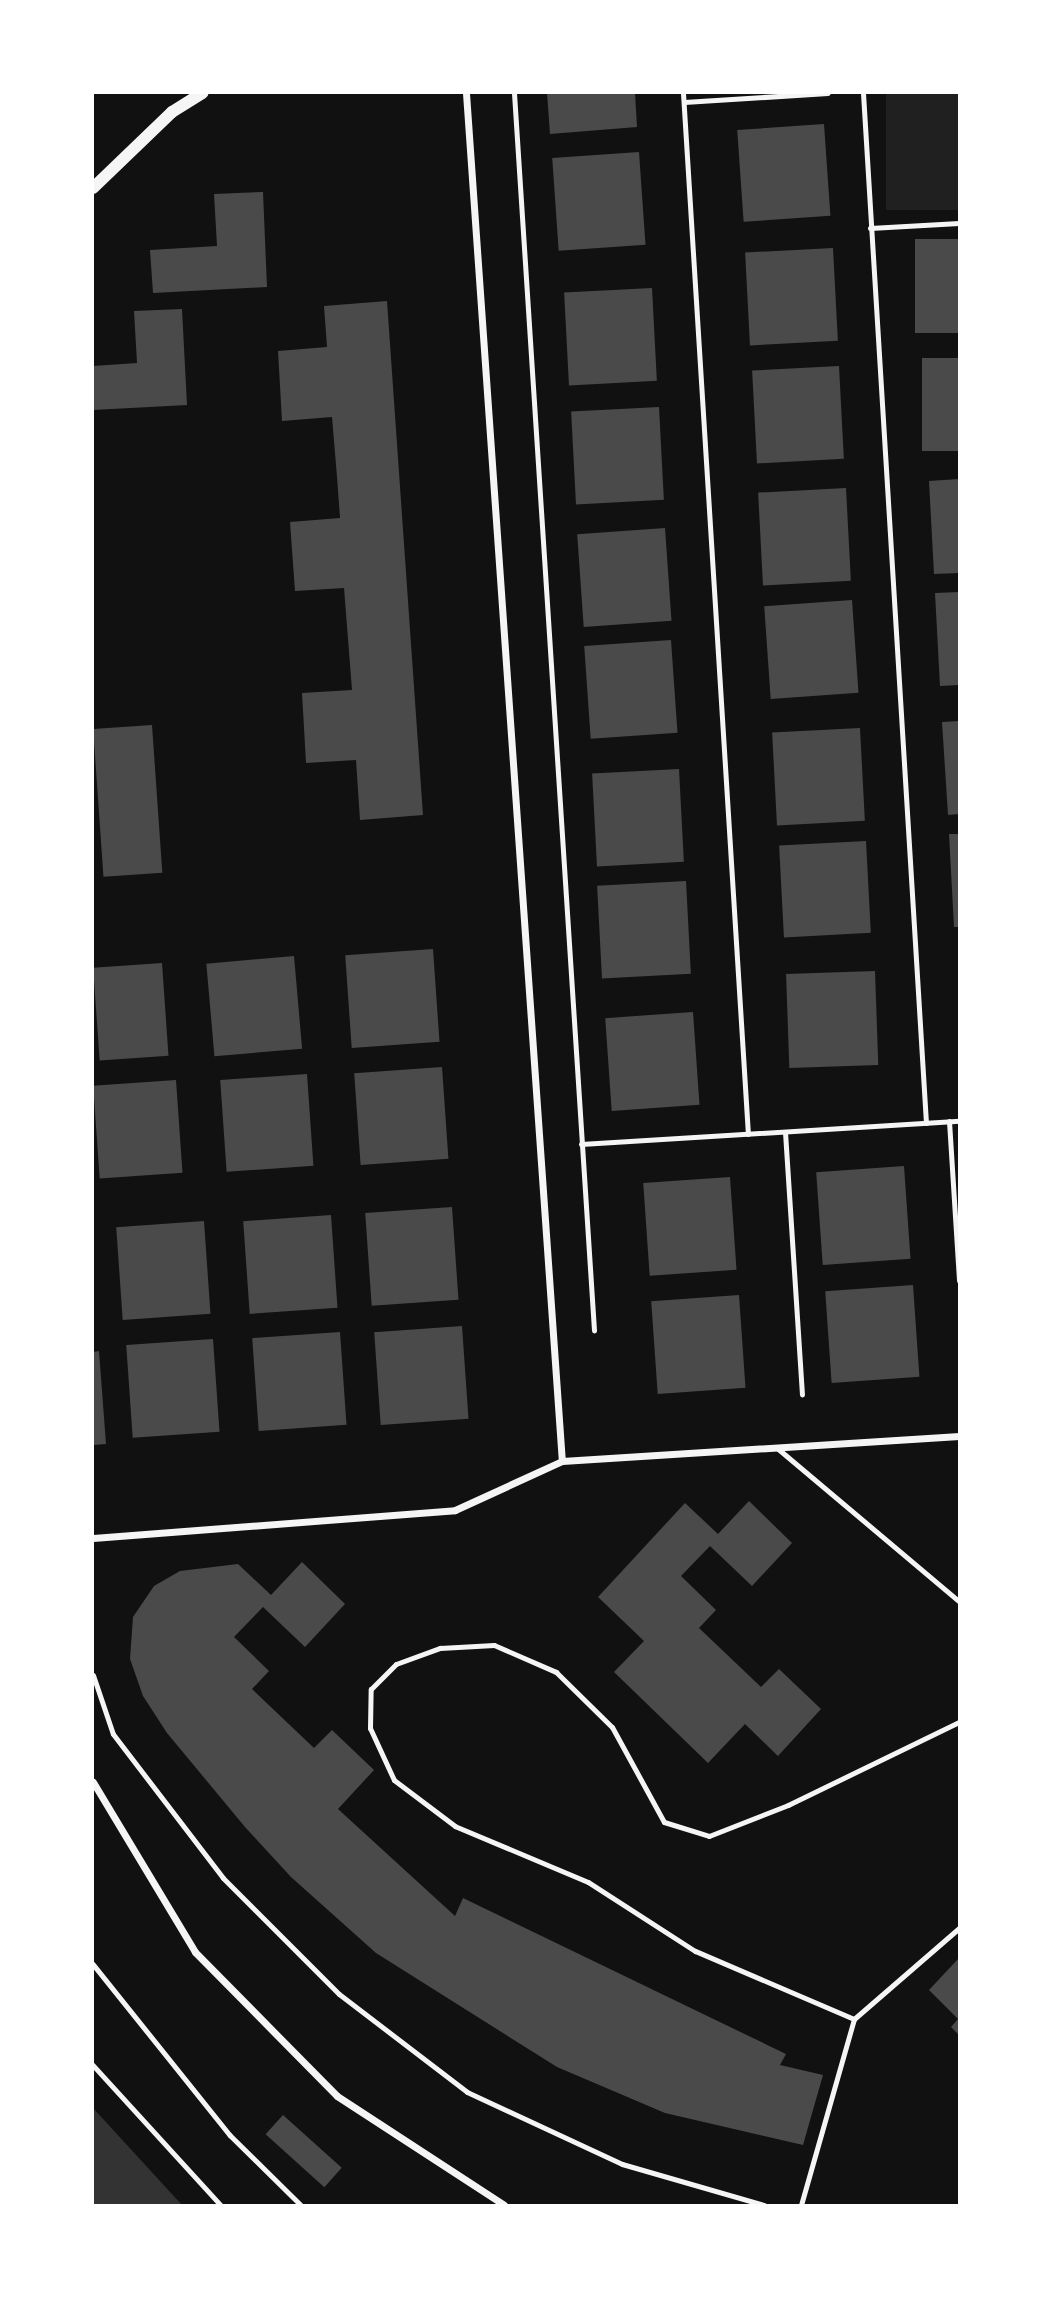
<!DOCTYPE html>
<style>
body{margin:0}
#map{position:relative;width:1052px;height:2298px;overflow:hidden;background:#111;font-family:"Libre Baskerville",serif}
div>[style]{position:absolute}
.green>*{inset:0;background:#202020;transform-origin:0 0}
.water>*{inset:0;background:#333}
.building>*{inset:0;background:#4a4a4a;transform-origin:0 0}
.path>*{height:4.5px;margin:-2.25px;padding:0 2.25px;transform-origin:2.25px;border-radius:2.25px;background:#f5f5f5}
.service>*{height:5px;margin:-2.5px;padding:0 2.5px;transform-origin:2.5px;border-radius:2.5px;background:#f5f5f5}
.minor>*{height:7px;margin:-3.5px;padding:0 3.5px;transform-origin:3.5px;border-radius:3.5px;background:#f5f5f5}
.tertiary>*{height:12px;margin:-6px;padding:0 6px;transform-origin:6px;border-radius:6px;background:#f5f5f5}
span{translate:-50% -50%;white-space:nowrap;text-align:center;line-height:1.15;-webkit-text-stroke:5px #fff;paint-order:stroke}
.frame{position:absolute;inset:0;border:94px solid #fff;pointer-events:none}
</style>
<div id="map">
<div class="green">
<i style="left:886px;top:93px;width:73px;height:117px"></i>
</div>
<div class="water">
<i style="clip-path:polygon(93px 2108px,182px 2205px,93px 2205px)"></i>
</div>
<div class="building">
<i style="clip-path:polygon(547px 93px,635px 93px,637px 127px,550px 134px)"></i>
<i style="left:824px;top:124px;width:92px;height:87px;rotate:86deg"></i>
<i style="left:639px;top:152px;width:93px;height:87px;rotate:86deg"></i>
<i style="clip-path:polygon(263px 192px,267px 287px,153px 293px,150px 250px,217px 246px,214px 194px)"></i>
<i style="left:959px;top:239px;width:94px;height:44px;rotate:90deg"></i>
<i style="left:833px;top:248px;width:93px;height:88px;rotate:87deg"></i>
<i style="left:652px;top:288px;width:93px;height:88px;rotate:87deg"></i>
<i style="clip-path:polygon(387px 301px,423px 815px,360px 820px,356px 760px,306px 763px,302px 693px,352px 690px,344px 588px,295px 591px,290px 522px,340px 518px,337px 477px,332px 417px,282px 421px,278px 351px,327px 347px,324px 306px)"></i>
<i style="clip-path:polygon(182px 309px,187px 405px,93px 410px,93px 366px,137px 363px,134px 311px)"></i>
<i style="left:959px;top:358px;width:93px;height:37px;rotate:90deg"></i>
<i style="left:839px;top:366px;width:93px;height:87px;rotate:87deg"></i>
<i style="left:659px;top:407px;width:93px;height:88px;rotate:87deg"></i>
<i style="clip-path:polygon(959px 479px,959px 573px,934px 574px,929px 481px)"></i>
<i style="left:846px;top:488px;width:93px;height:88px;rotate:87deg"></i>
<i style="left:665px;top:528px;width:93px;height:88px;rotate:86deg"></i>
<i style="clip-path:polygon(959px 592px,959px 685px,940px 686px,935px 593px)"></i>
<i style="left:852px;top:600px;width:93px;height:88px;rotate:86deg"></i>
<i style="left:671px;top:640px;width:93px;height:87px;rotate:86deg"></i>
<i style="clip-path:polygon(959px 721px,959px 814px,948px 815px,942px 722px)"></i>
<i style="left:152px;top:725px;width:148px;height:59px;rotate:86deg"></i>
<i style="left:860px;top:728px;width:93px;height:88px;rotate:87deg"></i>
<i style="left:679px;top:769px;width:93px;height:87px;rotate:87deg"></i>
<i style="clip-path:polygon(949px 834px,959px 834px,959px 927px,954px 927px)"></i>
<i style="left:866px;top:841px;width:92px;height:87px;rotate:87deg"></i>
<i style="left:686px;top:881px;width:93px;height:89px;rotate:87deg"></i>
<i style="left:433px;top:949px;width:93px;height:88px;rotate:86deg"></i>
<i style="left:294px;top:956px;width:93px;height:88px;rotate:85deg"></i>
<i style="left:162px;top:963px;width:93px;height:69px;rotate:86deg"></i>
<i style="left:875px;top:971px;width:94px;height:89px;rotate:88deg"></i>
<i style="left:693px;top:1012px;width:93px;height:88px;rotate:86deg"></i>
<i style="left:442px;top:1067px;width:92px;height:88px;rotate:86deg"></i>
<i style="left:307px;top:1074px;width:92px;height:87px;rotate:86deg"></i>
<i style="left:176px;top:1080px;width:93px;height:83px;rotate:86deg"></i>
<i style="left:904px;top:1166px;width:93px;height:88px;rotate:86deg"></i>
<i style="left:730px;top:1177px;width:93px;height:87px;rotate:86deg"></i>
<i style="left:452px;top:1207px;width:93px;height:87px;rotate:86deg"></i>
<i style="left:331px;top:1215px;width:93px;height:88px;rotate:86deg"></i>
<i style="left:204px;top:1221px;width:93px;height:88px;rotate:86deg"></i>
<i style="left:913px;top:1285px;width:92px;height:88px;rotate:86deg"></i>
<i style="left:739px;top:1295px;width:93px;height:88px;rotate:86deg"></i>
<i style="left:462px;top:1326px;width:93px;height:88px;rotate:86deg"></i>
<i style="left:340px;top:1332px;width:93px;height:88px;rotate:86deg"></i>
<i style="left:213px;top:1339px;width:93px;height:87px;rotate:86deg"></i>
<i style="clip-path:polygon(99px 1351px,106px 1444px,93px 1445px,93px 1352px)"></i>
<i style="clip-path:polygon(749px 1501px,792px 1543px,752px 1586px,710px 1546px,681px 1576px,716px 1610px,699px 1628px,761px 1687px,779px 1669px,821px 1709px,778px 1756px,745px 1724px,708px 1763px,614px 1672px,644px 1641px,598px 1597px,685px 1503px,718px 1534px)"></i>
<i style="clip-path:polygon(302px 1562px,345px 1604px,305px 1647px,263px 1607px,234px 1637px,269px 1671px,252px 1689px,314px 1748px,332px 1730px,374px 1770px,338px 1809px,455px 1916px,463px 1898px,786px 2054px,780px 2065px,823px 2075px,803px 2145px,665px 2113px,557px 2067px,376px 1953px,291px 1877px,245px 1827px,167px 1733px,143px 1696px,130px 1659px,133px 1617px,154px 1586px,180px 1571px,238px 1564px,271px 1595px)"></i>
<i style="clip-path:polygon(959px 1958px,959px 2035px,951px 2027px,958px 2019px,929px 1990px)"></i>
<i style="left:283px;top:2115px;width:79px;height:26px;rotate:42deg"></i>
</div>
<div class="path">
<i style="left:93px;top:1964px;width:219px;rotate:51.3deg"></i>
<i style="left:230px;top:2135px;width:100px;rotate:44.6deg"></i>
<i style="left:93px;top:2065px;width:190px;rotate:47.6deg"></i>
</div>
<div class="service">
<i style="left:514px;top:93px;width:1240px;rotate:86.3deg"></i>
<i style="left:683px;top:93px;width:1043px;rotate:86.43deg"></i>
<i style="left:863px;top:93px;width:1032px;rotate:86.5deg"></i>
<i style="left:684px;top:102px;width:144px;rotate:-3.6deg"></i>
<i style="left:870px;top:228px;width:89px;rotate:-3.2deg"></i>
<i style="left:949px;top:1121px;width:160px;rotate:86.4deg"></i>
<i style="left:785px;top:1132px;width:263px;rotate:86.3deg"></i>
<i style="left:581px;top:1144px;width:379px;rotate:-3.5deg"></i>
<i style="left:777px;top:1448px;width:238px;rotate:40.1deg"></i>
<i style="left:93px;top:1675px;width:62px;rotate:71.3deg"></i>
<i style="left:113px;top:1734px;width:181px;rotate:52.6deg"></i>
<i style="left:223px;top:1878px;width:164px;rotate:45deg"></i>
<i style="left:339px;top:1994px;width:161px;rotate:37.4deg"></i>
<i style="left:467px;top:2092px;width:171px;rotate:24.9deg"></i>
<i style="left:622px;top:2164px;width:148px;rotate:16.1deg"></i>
<i style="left:854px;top:2019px;width:173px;rotate:-156.8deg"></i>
<i style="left:695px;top:1951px;width:127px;rotate:-147.2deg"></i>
<i style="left:588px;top:1882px;width:144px;rotate:-157.2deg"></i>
<i style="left:455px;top:1826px;width:76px;rotate:-143deg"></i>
<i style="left:394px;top:1780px;width:57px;rotate:-114.8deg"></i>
<i style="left:370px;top:1728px;width:39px;rotate:-89deg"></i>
<i style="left:371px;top:1689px;width:35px;rotate:-45deg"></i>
<i style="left:396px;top:1664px;width:47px;rotate:-20deg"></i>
<i style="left:440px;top:1648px;width:54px;rotate:-3.2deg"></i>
<i style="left:494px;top:1645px;width:68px;rotate:23.5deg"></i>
<i style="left:556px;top:1672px;width:78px;rotate:44.5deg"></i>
<i style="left:612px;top:1727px;width:108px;rotate:61.3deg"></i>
<i style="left:664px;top:1822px;width:47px;rotate:17.3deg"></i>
<i style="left:709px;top:1836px;width:85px;rotate:-21.4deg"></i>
<i style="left:788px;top:1805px;width:190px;rotate:-25.9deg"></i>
<i style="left:801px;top:2205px;width:193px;rotate:-74.1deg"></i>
<i style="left:854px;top:2019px;width:139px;rotate:-40.9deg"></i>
</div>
<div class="minor">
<i style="left:466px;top:93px;width:1371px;rotate:85.99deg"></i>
<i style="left:93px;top:1538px;width:363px;rotate:-4.4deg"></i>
<i style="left:455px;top:1510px;width:118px;rotate:-24.6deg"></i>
<i style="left:562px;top:1461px;width:398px;rotate:-3.6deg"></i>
<i style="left:93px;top:1782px;width:198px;rotate:59deg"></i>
<i style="left:195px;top:1952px;width:202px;rotate:45.4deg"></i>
<i style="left:337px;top:2096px;width:199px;rotate:33.1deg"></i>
</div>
<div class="tertiary">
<i style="left:93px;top:188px;width:110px;rotate:-43.9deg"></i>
<i style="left:172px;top:112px;width:36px;rotate:-32deg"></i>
</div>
<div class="frame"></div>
</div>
